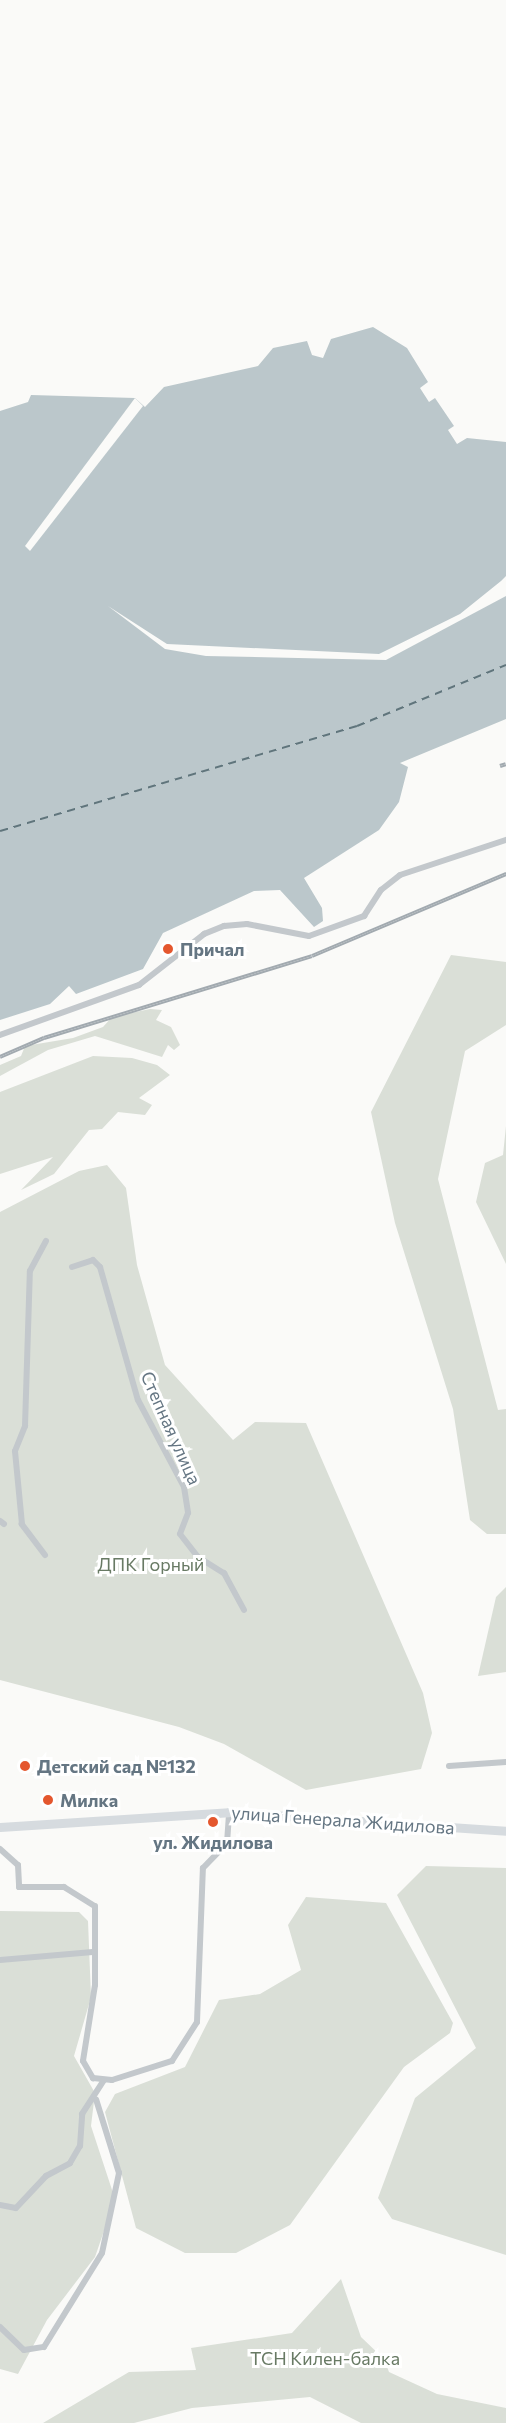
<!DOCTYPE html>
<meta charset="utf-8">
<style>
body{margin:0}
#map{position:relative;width:506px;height:2423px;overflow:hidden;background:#fafaf8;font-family:Commissioner,sans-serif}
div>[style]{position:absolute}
.green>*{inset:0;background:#dadfd7}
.water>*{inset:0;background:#bbc7cb}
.pier>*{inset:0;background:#fafaf8}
.ferry>*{height:1.5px;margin-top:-0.75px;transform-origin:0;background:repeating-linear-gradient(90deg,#60757c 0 8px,transparent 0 14px)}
.minor>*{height:6px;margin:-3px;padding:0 3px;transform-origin:3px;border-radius:3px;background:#c3c8cc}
.secondary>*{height:9px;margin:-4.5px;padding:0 4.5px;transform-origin:4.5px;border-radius:4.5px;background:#d6dbdf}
.rail>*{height:4px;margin-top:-2px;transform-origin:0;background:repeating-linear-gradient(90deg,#fff 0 4.5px,#a2aab0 0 9px);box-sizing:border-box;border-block:2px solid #a2aab0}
.dots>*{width:16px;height:16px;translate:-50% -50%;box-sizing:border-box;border:3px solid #fff;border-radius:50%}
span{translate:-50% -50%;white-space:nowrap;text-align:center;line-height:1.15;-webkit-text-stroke:6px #fff;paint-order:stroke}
.poi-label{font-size:18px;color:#657683;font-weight:700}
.left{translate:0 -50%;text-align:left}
.street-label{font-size:18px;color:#657683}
.park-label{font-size:18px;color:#687a64}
</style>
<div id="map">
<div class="green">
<i style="clip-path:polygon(451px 955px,506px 962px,506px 1025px,465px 1051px,438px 1179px,498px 1410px,506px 1409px,506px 1534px,487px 1534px,470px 1520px,453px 1409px,395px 1223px,371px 1112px)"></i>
<i style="clip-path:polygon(150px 1009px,162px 1010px,156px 1020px,171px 1027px,180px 1045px,174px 1050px,168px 1045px,162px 1057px,95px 1036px,48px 1050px,0 1076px,0 1065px,21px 1056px,25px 1046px,73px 1038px,103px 1027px,112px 1017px)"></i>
<i style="clip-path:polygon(93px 1056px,132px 1058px,157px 1065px,170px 1075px,139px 1098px,152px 1105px,145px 1115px,118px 1112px,102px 1129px,89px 1130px,54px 1174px,21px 1190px,53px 1157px,0 1174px,0 1092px)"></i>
<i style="clip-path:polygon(506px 1126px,506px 1264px,476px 1202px,485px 1163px,503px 1155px)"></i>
<i style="clip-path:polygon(107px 1165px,126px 1188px,137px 1265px,165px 1365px,233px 1440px,255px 1422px,306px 1423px,423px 1693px,432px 1733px,421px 1769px,306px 1790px,224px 1744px,179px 1727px,0 1680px,0 1212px,79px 1171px)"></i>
<i style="clip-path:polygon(506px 1587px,506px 1672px,478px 1676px,496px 1597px)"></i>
<i style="clip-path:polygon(426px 1866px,506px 1868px,506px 2255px,392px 2219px,378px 2198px,415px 2098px,476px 2048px,397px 1895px)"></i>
<i style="clip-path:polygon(306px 1897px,386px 1903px,453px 2023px,450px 2033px,404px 2067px,290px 2225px,236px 2253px,185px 2253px,136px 2228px,105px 2112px,115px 2094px,185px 2067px,219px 2000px,260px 1994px,301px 1970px,288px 1925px)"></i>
<i style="clip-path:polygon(0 1911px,79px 1912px,88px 1921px,91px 1997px,74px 2056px,95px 2093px,91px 2126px,115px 2199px,95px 2257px,47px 2320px,18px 2374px,0 2369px)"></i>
<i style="clip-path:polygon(341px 2279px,361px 2337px,384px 2359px,389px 2372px,437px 2394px,506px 2408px,506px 2423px,361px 2423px,310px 2397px,192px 2408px,134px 2423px,43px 2423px,129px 2372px,196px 2370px,191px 2348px,292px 2333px)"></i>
</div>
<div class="water">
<i style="clip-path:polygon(373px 327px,407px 348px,428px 382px,420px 388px,429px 402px,435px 398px,454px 426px,448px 430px,457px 444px,467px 438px,506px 442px,506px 576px,501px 581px,460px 614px,379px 654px,167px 644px,108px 606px,165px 649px,206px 656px,386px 660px,506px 596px,506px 719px,400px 763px,408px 767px,399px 802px,379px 830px,304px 878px,322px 908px,323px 921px,314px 927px,280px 890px,254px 891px,163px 933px,143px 969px,76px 994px,69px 986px,50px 1004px,0 1020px,0 411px,28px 402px,31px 395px,135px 398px,145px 407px,164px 387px,258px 366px,273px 348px,307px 341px,312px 355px,323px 358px,331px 339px)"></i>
</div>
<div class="pier">
<i style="clip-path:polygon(135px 398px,143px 406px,30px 551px,25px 546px)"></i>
</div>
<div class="ferry">
<i style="left:0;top:831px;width:372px;rotate:-16.4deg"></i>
<i style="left:357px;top:726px;width:161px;rotate:-22.3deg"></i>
</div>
<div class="minor">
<i style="left:0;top:1035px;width:148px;rotate:-19.8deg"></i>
<i style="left:139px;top:985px;width:83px;rotate:-38.1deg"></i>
<i style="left:204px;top:934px;width:22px;rotate:-22deg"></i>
<i style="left:224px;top:926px;width:23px;rotate:-5deg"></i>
<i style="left:247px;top:924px;width:63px;rotate:11deg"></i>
<i style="left:309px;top:936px;width:59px;rotate:-20deg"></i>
<i style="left:364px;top:916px;width:31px;rotate:-57deg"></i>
<i style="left:381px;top:890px;width:24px;rotate:-38deg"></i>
<i style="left:400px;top:875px;width:112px;rotate:-18.3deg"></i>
<i style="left:72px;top:1267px;width:22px;rotate:-18deg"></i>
<i style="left:93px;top:1260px;width:10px;rotate:45deg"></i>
<i style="left:100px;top:1267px;width:138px;rotate:74.1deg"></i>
<i style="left:138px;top:1400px;width:98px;rotate:62.1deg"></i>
<i style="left:184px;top:1487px;width:26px;rotate:81deg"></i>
<i style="left:188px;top:1513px;width:22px;rotate:111deg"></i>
<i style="left:180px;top:1534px;width:29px;rotate:52deg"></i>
<i style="left:198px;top:1557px;width:31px;rotate:32deg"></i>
<i style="left:224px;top:1573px;width:42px;rotate:61.6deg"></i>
<i style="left:0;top:1521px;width:5px;rotate:37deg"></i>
<i style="left:45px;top:1555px;width:39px;rotate:-127deg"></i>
<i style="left:22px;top:1524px;width:73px;rotate:-95.5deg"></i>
<i style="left:15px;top:1451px;width:27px;rotate:-68deg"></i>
<i style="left:25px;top:1426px;width:155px;rotate:-88.2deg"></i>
<i style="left:30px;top:1271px;width:34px;rotate:-62deg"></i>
<i style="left:449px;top:1766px;width:57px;rotate:-4deg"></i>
<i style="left:0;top:1849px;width:24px;rotate:42deg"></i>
<i style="left:18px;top:1865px;width:22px;rotate:87deg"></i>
<i style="left:19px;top:1887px;width:45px"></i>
<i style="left:64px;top:1887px;width:36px;rotate:32deg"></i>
<i style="left:95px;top:1906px;width:79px;rotate:90deg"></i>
<i style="left:95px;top:1985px;width:77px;rotate:99deg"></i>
<i style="left:83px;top:2061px;width:20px;rotate:60deg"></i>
<i style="left:93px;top:2078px;width:19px;rotate:6deg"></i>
<i style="left:112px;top:2080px;width:63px;rotate:-17.6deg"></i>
<i style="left:172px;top:2061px;width:46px;rotate:-57.3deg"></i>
<i style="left:197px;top:2022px;width:154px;rotate:-87.8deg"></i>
<i style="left:203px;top:1868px;width:35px;rotate:-46deg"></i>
<i style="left:227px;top:1843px;width:31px;rotate:-86deg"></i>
<i style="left:0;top:1960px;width:93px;rotate:-4.9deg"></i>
<i style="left:0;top:2205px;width:16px;rotate:11deg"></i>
<i style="left:16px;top:2208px;width:44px;rotate:-46.8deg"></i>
<i style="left:46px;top:2176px;width:27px;rotate:-28deg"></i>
<i style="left:70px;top:2163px;width:20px;rotate:-60deg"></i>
<i style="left:80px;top:2146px;width:32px;rotate:-86deg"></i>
<i style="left:82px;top:2114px;width:40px;rotate:-57.1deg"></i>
<i style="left:0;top:2327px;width:33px;rotate:44deg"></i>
<i style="left:24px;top:2350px;width:20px;rotate:-9deg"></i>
<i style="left:44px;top:2347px;width:110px;rotate:-58.3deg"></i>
<i style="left:102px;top:2253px;width:82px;rotate:-78deg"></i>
<i style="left:119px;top:2173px;width:77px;rotate:-107.3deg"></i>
</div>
<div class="secondary">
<i style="left:0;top:1827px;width:229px;rotate:-3.7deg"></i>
<i style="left:229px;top:1812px;width:278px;rotate:3.9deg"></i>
</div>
<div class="rail">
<i style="left:500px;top:766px;width:6px;rotate:-18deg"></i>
<i style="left:0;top:1057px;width:48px;rotate:-23.4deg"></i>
<i style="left:44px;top:1038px;width:280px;rotate:-17deg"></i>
<i style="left:312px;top:956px;width:211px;rotate:-22.9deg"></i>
</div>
<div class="dots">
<i style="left:168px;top:949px;background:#e4572e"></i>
<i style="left:25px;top:1766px;background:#e4572e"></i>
<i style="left:48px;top:1800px;background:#e4572e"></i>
<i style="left:213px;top:1822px;background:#e4572e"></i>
</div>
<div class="poi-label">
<span class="left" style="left:180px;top:949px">Причал</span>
<span class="left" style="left:37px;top:1766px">Детский сад №132</span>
<span class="left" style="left:60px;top:1800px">Милка</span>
<span style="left:213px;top:1842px">ул. Жидилова</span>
</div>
<div class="street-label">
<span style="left:171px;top:1428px;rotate:66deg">Степная улица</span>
<span style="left:343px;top:1820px;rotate:4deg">улица Генерала Жидилова</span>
</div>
<div class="park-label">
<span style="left:151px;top:1564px">ДПК Горный</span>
<span style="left:325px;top:2358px">ТСН Килен-балка</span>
</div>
</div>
